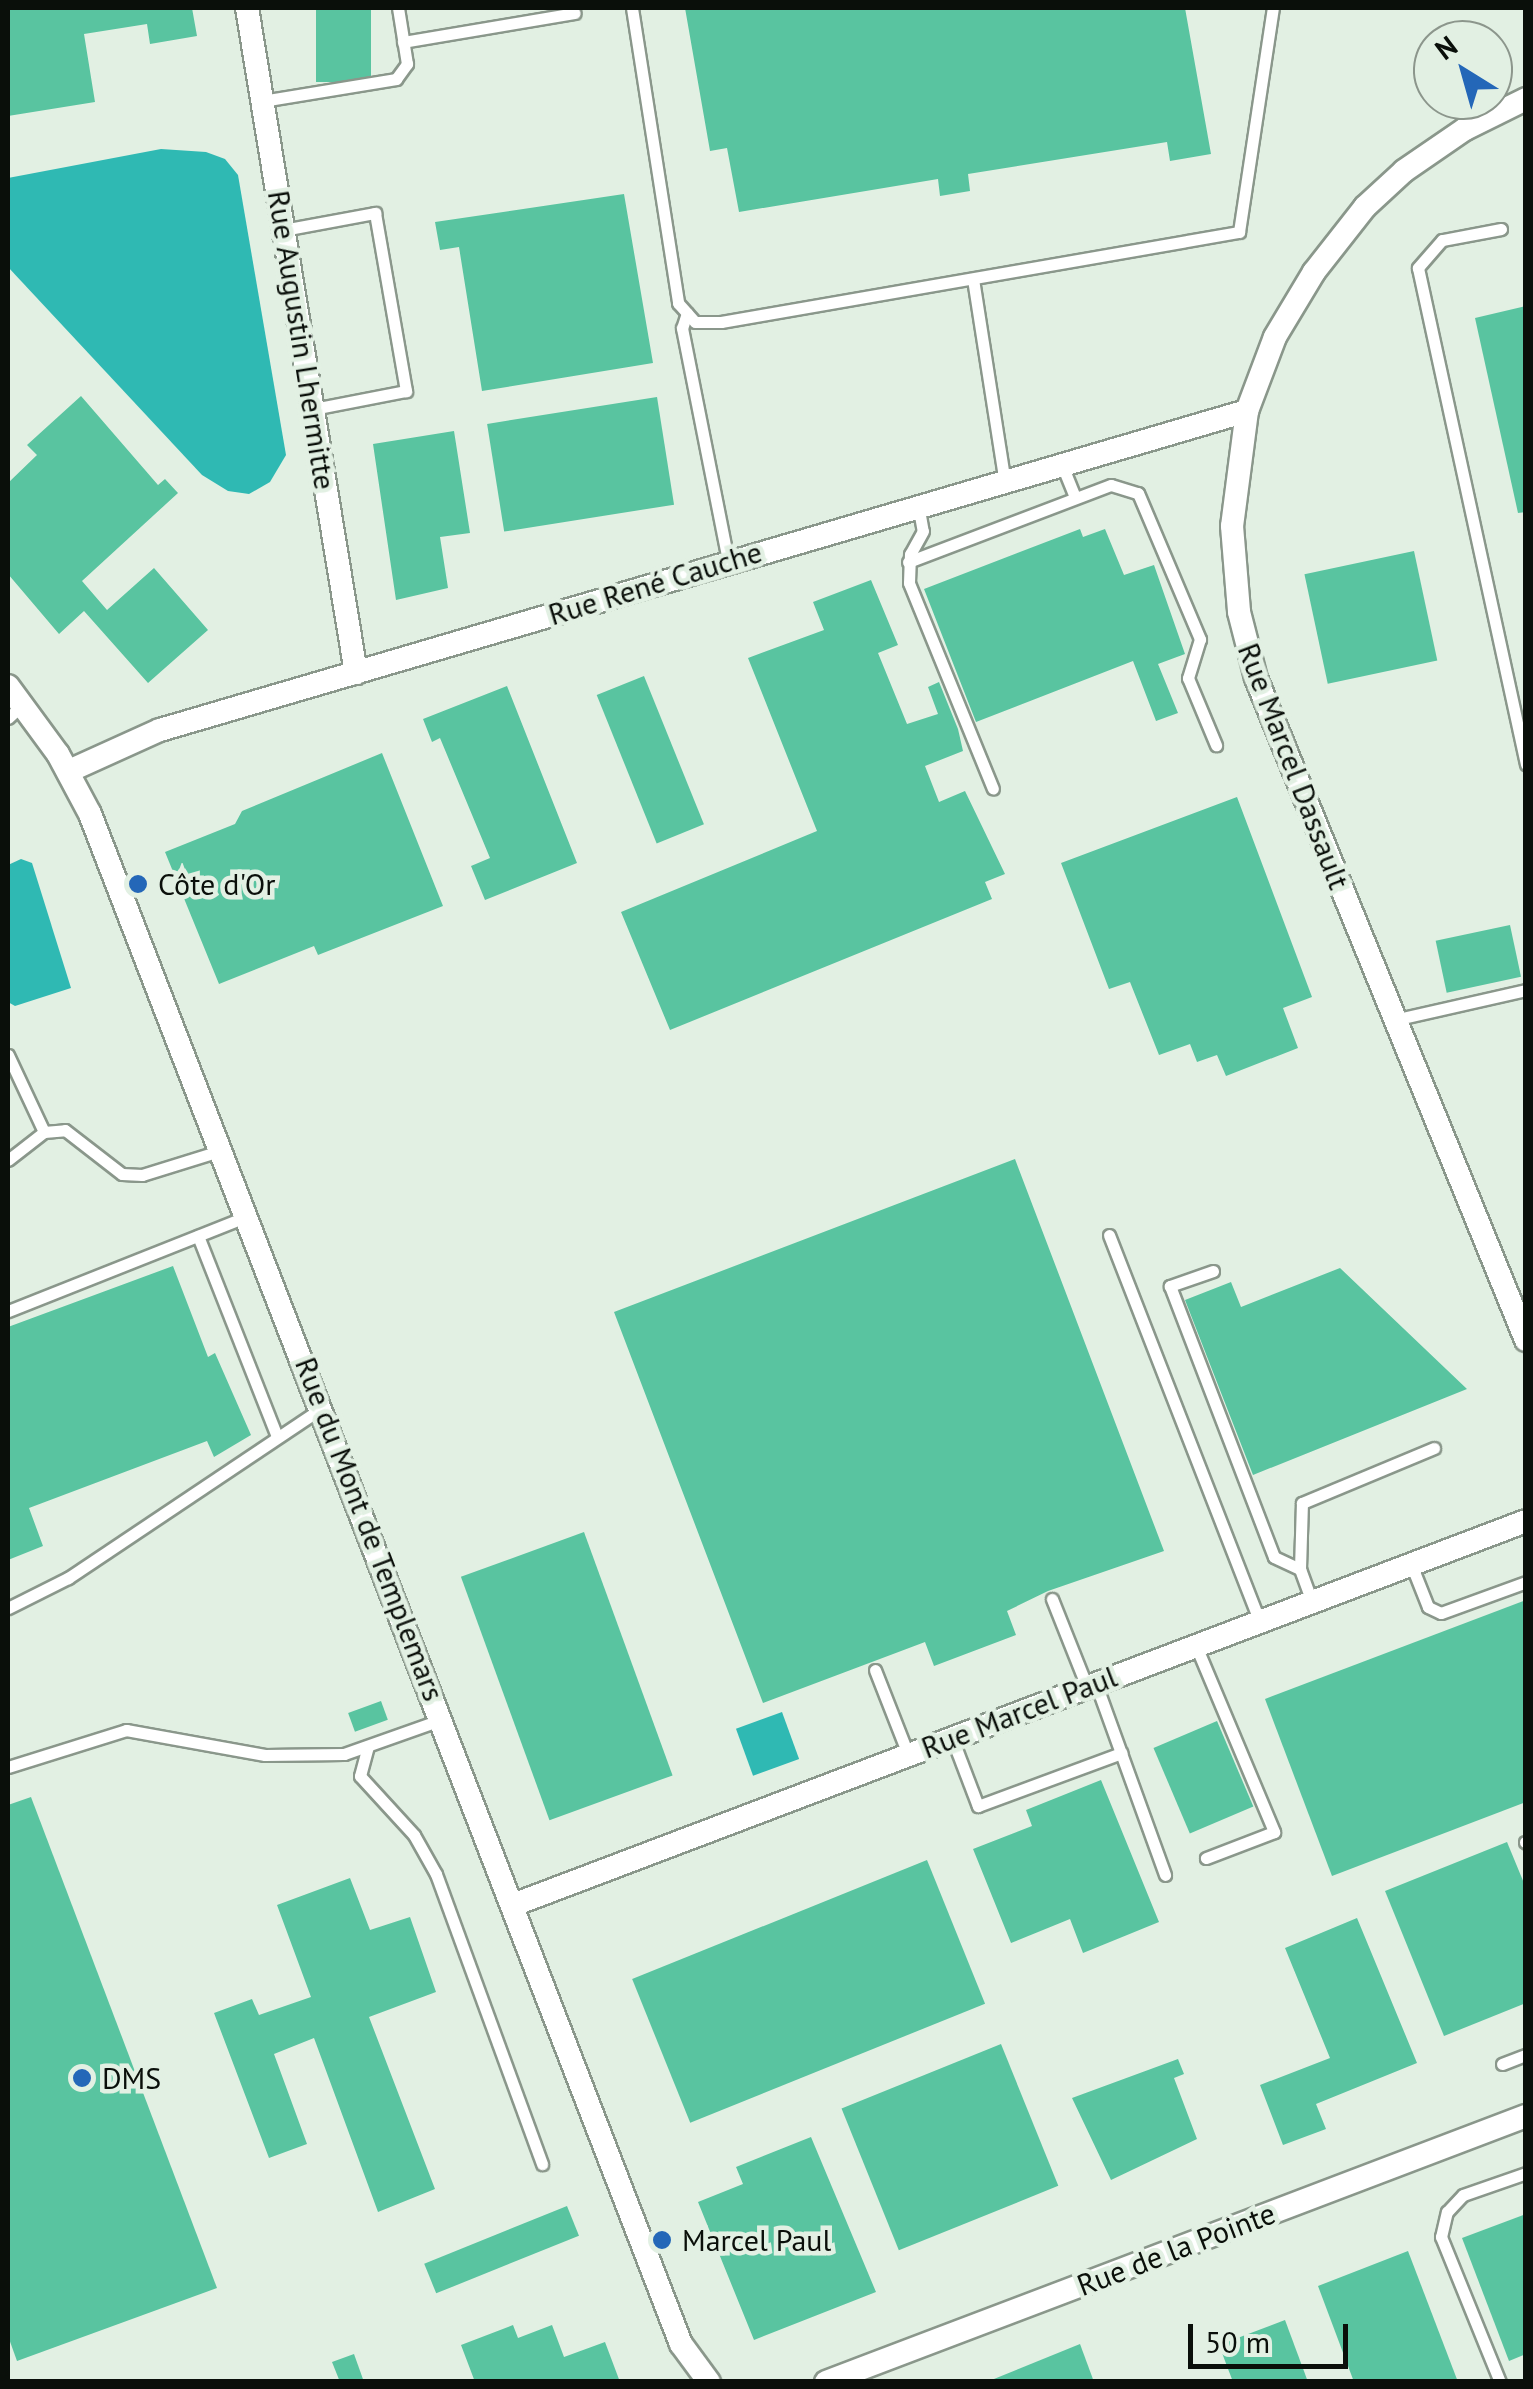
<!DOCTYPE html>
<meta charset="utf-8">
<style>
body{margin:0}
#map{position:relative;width:1533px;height:2389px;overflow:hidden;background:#e2f0e3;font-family:"PT Sans",sans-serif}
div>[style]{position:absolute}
.water>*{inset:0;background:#2fb9b3;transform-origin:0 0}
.building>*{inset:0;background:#59c4a0;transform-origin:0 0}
.roads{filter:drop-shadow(2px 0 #8a978b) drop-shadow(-2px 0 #8a978b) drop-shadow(0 2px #8a978b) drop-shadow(0 -2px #8a978b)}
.lane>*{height:11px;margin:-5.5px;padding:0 5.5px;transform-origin:5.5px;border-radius:5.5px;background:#fff}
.street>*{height:22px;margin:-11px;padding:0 11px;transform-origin:11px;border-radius:11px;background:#fff}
.dots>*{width:28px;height:28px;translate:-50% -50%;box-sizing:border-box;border:5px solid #e2f0e3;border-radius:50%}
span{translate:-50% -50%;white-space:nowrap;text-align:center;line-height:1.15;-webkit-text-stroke:9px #e2f0e3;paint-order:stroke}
.street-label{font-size:30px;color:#0a0f0a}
.poi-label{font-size:30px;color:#0a0f0a}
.left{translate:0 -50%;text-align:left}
.frame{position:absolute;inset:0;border:10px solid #0a0f0a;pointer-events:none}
.north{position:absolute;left:1413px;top:20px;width:100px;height:100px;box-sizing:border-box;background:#e2f0e3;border:2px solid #8c968c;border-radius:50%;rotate:323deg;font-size:28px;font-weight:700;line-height:40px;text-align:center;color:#0a0f0a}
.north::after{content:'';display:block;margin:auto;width:35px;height:45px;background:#2467b8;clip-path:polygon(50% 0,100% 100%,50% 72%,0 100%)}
.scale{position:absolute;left:1188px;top:2324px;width:160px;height:45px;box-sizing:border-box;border:5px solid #0a0f0a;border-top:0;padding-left:12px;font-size:30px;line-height:35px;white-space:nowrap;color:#0a0f0a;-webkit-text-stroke:8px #e2f0e3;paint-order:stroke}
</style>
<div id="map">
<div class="water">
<i style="clip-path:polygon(161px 149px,206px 152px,225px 159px,238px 175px,286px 455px,270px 482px,249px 494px,228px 491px,202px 475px,8px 267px,8px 178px)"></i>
<i style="clip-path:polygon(21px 859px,32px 863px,71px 988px,15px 1006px,8px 1002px,8px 865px)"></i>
<i style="left:782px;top:1712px;width:50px;height:49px;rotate:70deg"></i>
</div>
<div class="building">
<i style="clip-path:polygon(8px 8px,192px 8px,197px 36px,150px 44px,147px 24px,84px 34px,95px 102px,8px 116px)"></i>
<i style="left:316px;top:8px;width:55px;height:74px"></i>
<i style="clip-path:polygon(685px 8px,1185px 8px,1211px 154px,1170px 161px,1167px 142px,968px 174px,970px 191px,940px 196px,938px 179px,739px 212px,727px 148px,710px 151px)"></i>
<i style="clip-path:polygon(624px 194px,653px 363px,482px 391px,459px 247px,440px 250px,435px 222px)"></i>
<i style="clip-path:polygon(1526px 306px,1526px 512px,1518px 513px,1475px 318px)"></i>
<i style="clip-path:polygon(81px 396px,158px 485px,165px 479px,178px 493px,82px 581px,107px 610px,154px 568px,208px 630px,148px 683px,84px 611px,59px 634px,8px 574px,8px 483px,37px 455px,27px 445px)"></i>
<i style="left:657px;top:397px;width:109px;height:172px;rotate:81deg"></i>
<i style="clip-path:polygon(454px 431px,470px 533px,440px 537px,448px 588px,396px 600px,373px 444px)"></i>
<i style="clip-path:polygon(1080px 529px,1083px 537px,1105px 529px,1124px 575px,1154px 565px,1185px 654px,1158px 664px,1178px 713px,1156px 721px,1133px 661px,976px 722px,924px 589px)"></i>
<i style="left:1414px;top:551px;width:112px;height:112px;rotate:78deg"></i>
<i style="clip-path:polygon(871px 580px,898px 645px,878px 653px,907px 724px,938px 714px,928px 687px,939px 682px,958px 729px,963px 751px,925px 766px,939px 802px,965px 791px,1005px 874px,985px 882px,992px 899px,670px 1030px,621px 912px,817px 831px,748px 658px,824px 630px,813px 602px)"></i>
<i style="left:644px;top:676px;width:160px;height:51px;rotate:68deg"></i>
<i style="clip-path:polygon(507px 686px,577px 863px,485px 900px,471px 866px,490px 858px,440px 738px,432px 742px,423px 719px)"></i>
<i style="clip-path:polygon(382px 753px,443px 906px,318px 955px,314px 946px,219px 984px,165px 852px,235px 824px,242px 811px)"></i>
<i style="clip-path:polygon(1237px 797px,1312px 997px,1283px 1008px,1298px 1048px,1226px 1076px,1217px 1055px,1197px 1062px,1190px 1044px,1159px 1055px,1130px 982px,1109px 989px,1061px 863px)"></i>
<i style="left:1510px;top:925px;width:53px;height:76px;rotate:78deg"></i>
<i style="clip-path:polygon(1015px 1159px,1164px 1551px,1048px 1591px,1007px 1611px,1016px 1635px,934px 1666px,925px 1642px,763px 1703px,614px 1312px)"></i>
<i style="clip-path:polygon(173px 1266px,208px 1357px,215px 1353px,251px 1435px,214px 1457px,207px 1441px,29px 1508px,43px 1546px,8px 1560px,8px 1327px)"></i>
<i style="clip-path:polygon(1340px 1268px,1467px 1389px,1253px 1475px,1185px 1300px,1231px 1282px,1241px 1307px)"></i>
<i style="left:584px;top:1532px;width:259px;height:131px;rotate:70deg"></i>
<i style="clip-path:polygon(1526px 1600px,1526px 1802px,1332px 1876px,1265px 1699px)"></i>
<i style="left:381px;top:1701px;width:20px;height:35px;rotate:70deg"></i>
<i style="left:1217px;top:1721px;width:93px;height:69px;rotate:67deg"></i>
<i style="clip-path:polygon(1101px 1780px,1159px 1922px,1083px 1953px,1070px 1919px,1011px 1943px,973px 1849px,1032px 1826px,1026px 1810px)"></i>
<i style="clip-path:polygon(31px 1797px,217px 2288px,17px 2361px,8px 2336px,8px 1805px)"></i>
<i style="clip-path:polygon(1507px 1842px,1526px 1888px,1526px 2003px,1444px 2036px,1385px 1891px)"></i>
<i style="left:927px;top:1860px;width:155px;height:318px;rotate:68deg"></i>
<i style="clip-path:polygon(350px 1878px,370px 1930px,410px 1917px,436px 1992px,369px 2017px,435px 2189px,378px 2212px,314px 2038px,274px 2054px,307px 2144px,269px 2158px,214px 2013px,252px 1999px,259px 2015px,311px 1997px,277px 1905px)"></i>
<i style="clip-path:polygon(1357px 1918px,1417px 2063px,1316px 2104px,1326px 2129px,1283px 2145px,1260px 2085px,1330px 2058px,1285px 1948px)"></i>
<i style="left:1001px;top:2044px;width:153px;height:172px;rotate:68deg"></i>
<i style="clip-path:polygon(1178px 2059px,1184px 2074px,1174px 2078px,1197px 2139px,1111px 2180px,1072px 2098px)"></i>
<i style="clip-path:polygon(811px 2137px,876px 2292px,754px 2340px,698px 2202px,743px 2184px,736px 2167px)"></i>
<i style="left:567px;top:2206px;width:32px;height:154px;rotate:68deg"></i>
<i style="clip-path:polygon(1526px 2214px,1526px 2354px,1509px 2361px,1462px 2238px)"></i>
<i style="clip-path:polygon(1408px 2251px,1458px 2382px,1354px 2382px,1318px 2286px)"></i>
<i style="clip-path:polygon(1285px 2320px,1308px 2382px,1233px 2382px,1219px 2345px)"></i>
<i style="clip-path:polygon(513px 2325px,518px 2338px,552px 2325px,564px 2357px,605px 2342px,620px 2382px,475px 2382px,461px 2345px)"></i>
<i style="clip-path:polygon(1080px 2344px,1094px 2382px,989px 2382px,989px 2381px)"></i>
<i style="clip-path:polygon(354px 2354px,364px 2382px,340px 2382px,332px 2362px)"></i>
</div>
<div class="roads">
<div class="lane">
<i style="left:632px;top:8px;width:299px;rotate:81.1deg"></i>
<i style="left:678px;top:303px;width:25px;rotate:48deg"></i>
<i style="left:695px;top:322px;width:26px"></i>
<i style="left:721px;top:322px;width:526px;rotate:-9.86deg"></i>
<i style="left:1239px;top:232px;width:227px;rotate:-81.4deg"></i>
<i style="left:403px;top:42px;width:174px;rotate:-9.6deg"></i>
<i style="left:262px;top:101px;width:136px;rotate:-9.3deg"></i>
<i style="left:396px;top:79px;width:19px;rotate:-54deg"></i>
<i style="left:407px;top:64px;width:57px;rotate:-99.1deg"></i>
<i style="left:1501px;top:229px;width:60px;rotate:169.4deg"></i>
<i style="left:1442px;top:240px;width:37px;rotate:131deg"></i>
<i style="left:1418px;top:268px;width:508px;rotate:77.72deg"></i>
<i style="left:283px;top:230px;width:94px;rotate:-10.5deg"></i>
<i style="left:375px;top:213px;width:181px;rotate:80.1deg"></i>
<i style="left:406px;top:391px;width:95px;rotate:169deg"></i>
<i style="left:973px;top:279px;width:201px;rotate:81.1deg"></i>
<i style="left:687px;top:313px;width:16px;rotate:108deg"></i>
<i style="left:682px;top:328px;width:237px;rotate:78.8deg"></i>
<i style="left:1062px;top:465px;width:35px;rotate:68deg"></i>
<i style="left:918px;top:504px;width:27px;rotate:80deg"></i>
<i style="left:923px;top:531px;width:26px;rotate:119deg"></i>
<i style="left:910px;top:554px;width:29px;rotate:92deg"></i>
<i style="left:909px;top:583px;width:222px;rotate:67.8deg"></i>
<i style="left:908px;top:562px;width:217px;rotate:-20.8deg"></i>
<i style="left:1111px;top:485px;width:28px;rotate:17deg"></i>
<i style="left:1138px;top:493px;width:159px;rotate:67deg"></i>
<i style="left:1200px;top:639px;width:41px;rotate:107.1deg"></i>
<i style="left:1188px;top:678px;width:73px;rotate:67.3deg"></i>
<i style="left:8px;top:718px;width:21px;rotate:-43deg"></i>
<i style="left:1394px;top:1020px;width:135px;rotate:-12.8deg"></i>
<i style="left:8px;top:1055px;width:85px;rotate:64.9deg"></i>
<i style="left:8px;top:1160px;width:46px;rotate:-37.9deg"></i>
<i style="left:44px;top:1132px;width:21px;rotate:-5deg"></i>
<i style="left:65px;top:1130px;width:72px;rotate:37.7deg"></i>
<i style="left:122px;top:1174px;width:20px;rotate:3deg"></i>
<i style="left:142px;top:1175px;width:81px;rotate:-17.3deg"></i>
<i style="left:1109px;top:1235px;width:415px;rotate:68.7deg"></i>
<i style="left:198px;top:1236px;width:216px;rotate:68.5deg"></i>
<i style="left:1213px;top:1271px;width:46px;rotate:160.8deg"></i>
<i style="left:1170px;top:1286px;width:290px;rotate:69deg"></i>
<i style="left:1274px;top:1557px;width:29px;rotate:25deg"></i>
<i style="left:1300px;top:1569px;width:35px;rotate:70deg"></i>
<i style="left:8px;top:1311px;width:256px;rotate:-21.6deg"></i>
<i style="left:1411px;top:1564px;width:46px;rotate:68.4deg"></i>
<i style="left:1428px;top:1607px;width:14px;rotate:25deg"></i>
<i style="left:1441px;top:1613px;width:90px;rotate:-20deg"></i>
<i style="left:1300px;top:1569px;width:66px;rotate:-88.3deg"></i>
<i style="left:1302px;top:1503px;width:143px;rotate:-22.6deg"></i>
<i style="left:1052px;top:1599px;width:95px;rotate:68.3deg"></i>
<i style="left:8px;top:1608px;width:67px;rotate:-26.6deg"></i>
<i style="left:68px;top:1578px;width:303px;rotate:-33.8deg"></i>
<i style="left:1196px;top:1646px;width:202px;rotate:67.2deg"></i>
<i style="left:1274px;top:1832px;width:73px;rotate:159.1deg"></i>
<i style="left:875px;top:1670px;width:90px;rotate:68.6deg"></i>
<i style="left:1096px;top:1684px;width:203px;rotate:70.1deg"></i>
<i style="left:952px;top:1738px;width:73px;rotate:69.1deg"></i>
<i style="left:978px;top:1806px;width:153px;rotate:-20.3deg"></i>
<i style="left:368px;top:1746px;width:31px;rotate:105deg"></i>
<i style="left:360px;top:1776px;width:80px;rotate:47.5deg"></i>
<i style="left:414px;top:1835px;width:45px;rotate:60.6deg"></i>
<i style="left:436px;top:1874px;width:309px;rotate:69.9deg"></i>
<i style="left:8px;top:1767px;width:124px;rotate:-17.4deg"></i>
<i style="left:126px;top:1730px;width:141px;rotate:10.2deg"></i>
<i style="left:265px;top:1755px;width:79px;rotate:-0.7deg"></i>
<i style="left:344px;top:1754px;width:105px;rotate:-19.5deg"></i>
<i style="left:1525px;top:1842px;width:1px;rotate:45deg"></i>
<i style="left:1502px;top:2064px;width:26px;rotate:-21deg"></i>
<i style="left:1500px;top:2382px;width:157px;rotate:-112.1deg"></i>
<i style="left:1441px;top:2237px;width:26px;rotate:-77deg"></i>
<i style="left:1447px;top:2212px;width:23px;rotate:-47deg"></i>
<i style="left:1463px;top:2195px;width:67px;rotate:-19.2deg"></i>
</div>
<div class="street">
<i style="left:247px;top:8px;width:674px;rotate:80.69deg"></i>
<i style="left:1526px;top:99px;width:68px;rotate:153.8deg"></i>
<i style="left:1465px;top:129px;width:74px;rotate:145.5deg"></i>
<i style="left:1404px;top:171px;width:53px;rotate:137.3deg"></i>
<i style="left:1365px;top:207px;width:83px;rotate:128.1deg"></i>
<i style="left:1314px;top:272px;width:76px;rotate:121deg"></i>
<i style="left:1275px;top:337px;width:79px;rotate:110.7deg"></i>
<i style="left:1247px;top:411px;width:116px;rotate:97.4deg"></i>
<i style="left:1232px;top:526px;width:86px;rotate:85.3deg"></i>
<i style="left:1239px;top:612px;width:68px;rotate:75.6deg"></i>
<i style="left:1256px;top:678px;width:715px;rotate:67.81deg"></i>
<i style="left:8px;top:686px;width:84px;rotate:53.7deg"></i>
<i style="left:58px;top:754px;width:68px;rotate:61.9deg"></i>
<i style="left:90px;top:814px;width:1640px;rotate:68.88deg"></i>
<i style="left:681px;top:2344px;width:47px;rotate:53.6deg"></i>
<i style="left:69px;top:771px;width:100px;rotate:-24.3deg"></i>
<i style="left:160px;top:730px;width:1133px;rotate:-16.36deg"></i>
<i style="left:513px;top:1905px;width:1083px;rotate:-20.76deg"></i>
<i style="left:826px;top:2382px;width:749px;rotate:-20.81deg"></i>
</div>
</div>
<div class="dots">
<i style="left:138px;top:884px;background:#2467b8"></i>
<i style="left:82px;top:2078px;background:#2467b8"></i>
<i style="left:662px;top:2240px;background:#2467b8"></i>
</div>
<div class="street-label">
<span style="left:302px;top:340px;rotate:81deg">Rue Augustin Lhermitte</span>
<span style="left:655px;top:583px;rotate:-17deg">Rue René Cauche</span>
<span style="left:1294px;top:766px;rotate:69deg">Rue Marcel Dassault</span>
<span style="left:370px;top:1529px;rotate:69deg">Rue du Mont de Templemars</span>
<span style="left:1019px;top:1712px;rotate:-21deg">Rue Marcel Paul</span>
<span style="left:1176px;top:2249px;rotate:-21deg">Rue de la Pointe</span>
</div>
<div class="poi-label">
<span class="left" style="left:158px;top:884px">Côte d'Or</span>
<span class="left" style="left:102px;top:2078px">DMS</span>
<span class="left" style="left:682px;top:2240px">Marcel Paul</span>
</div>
<div class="frame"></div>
<div class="north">N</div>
<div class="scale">50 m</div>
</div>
